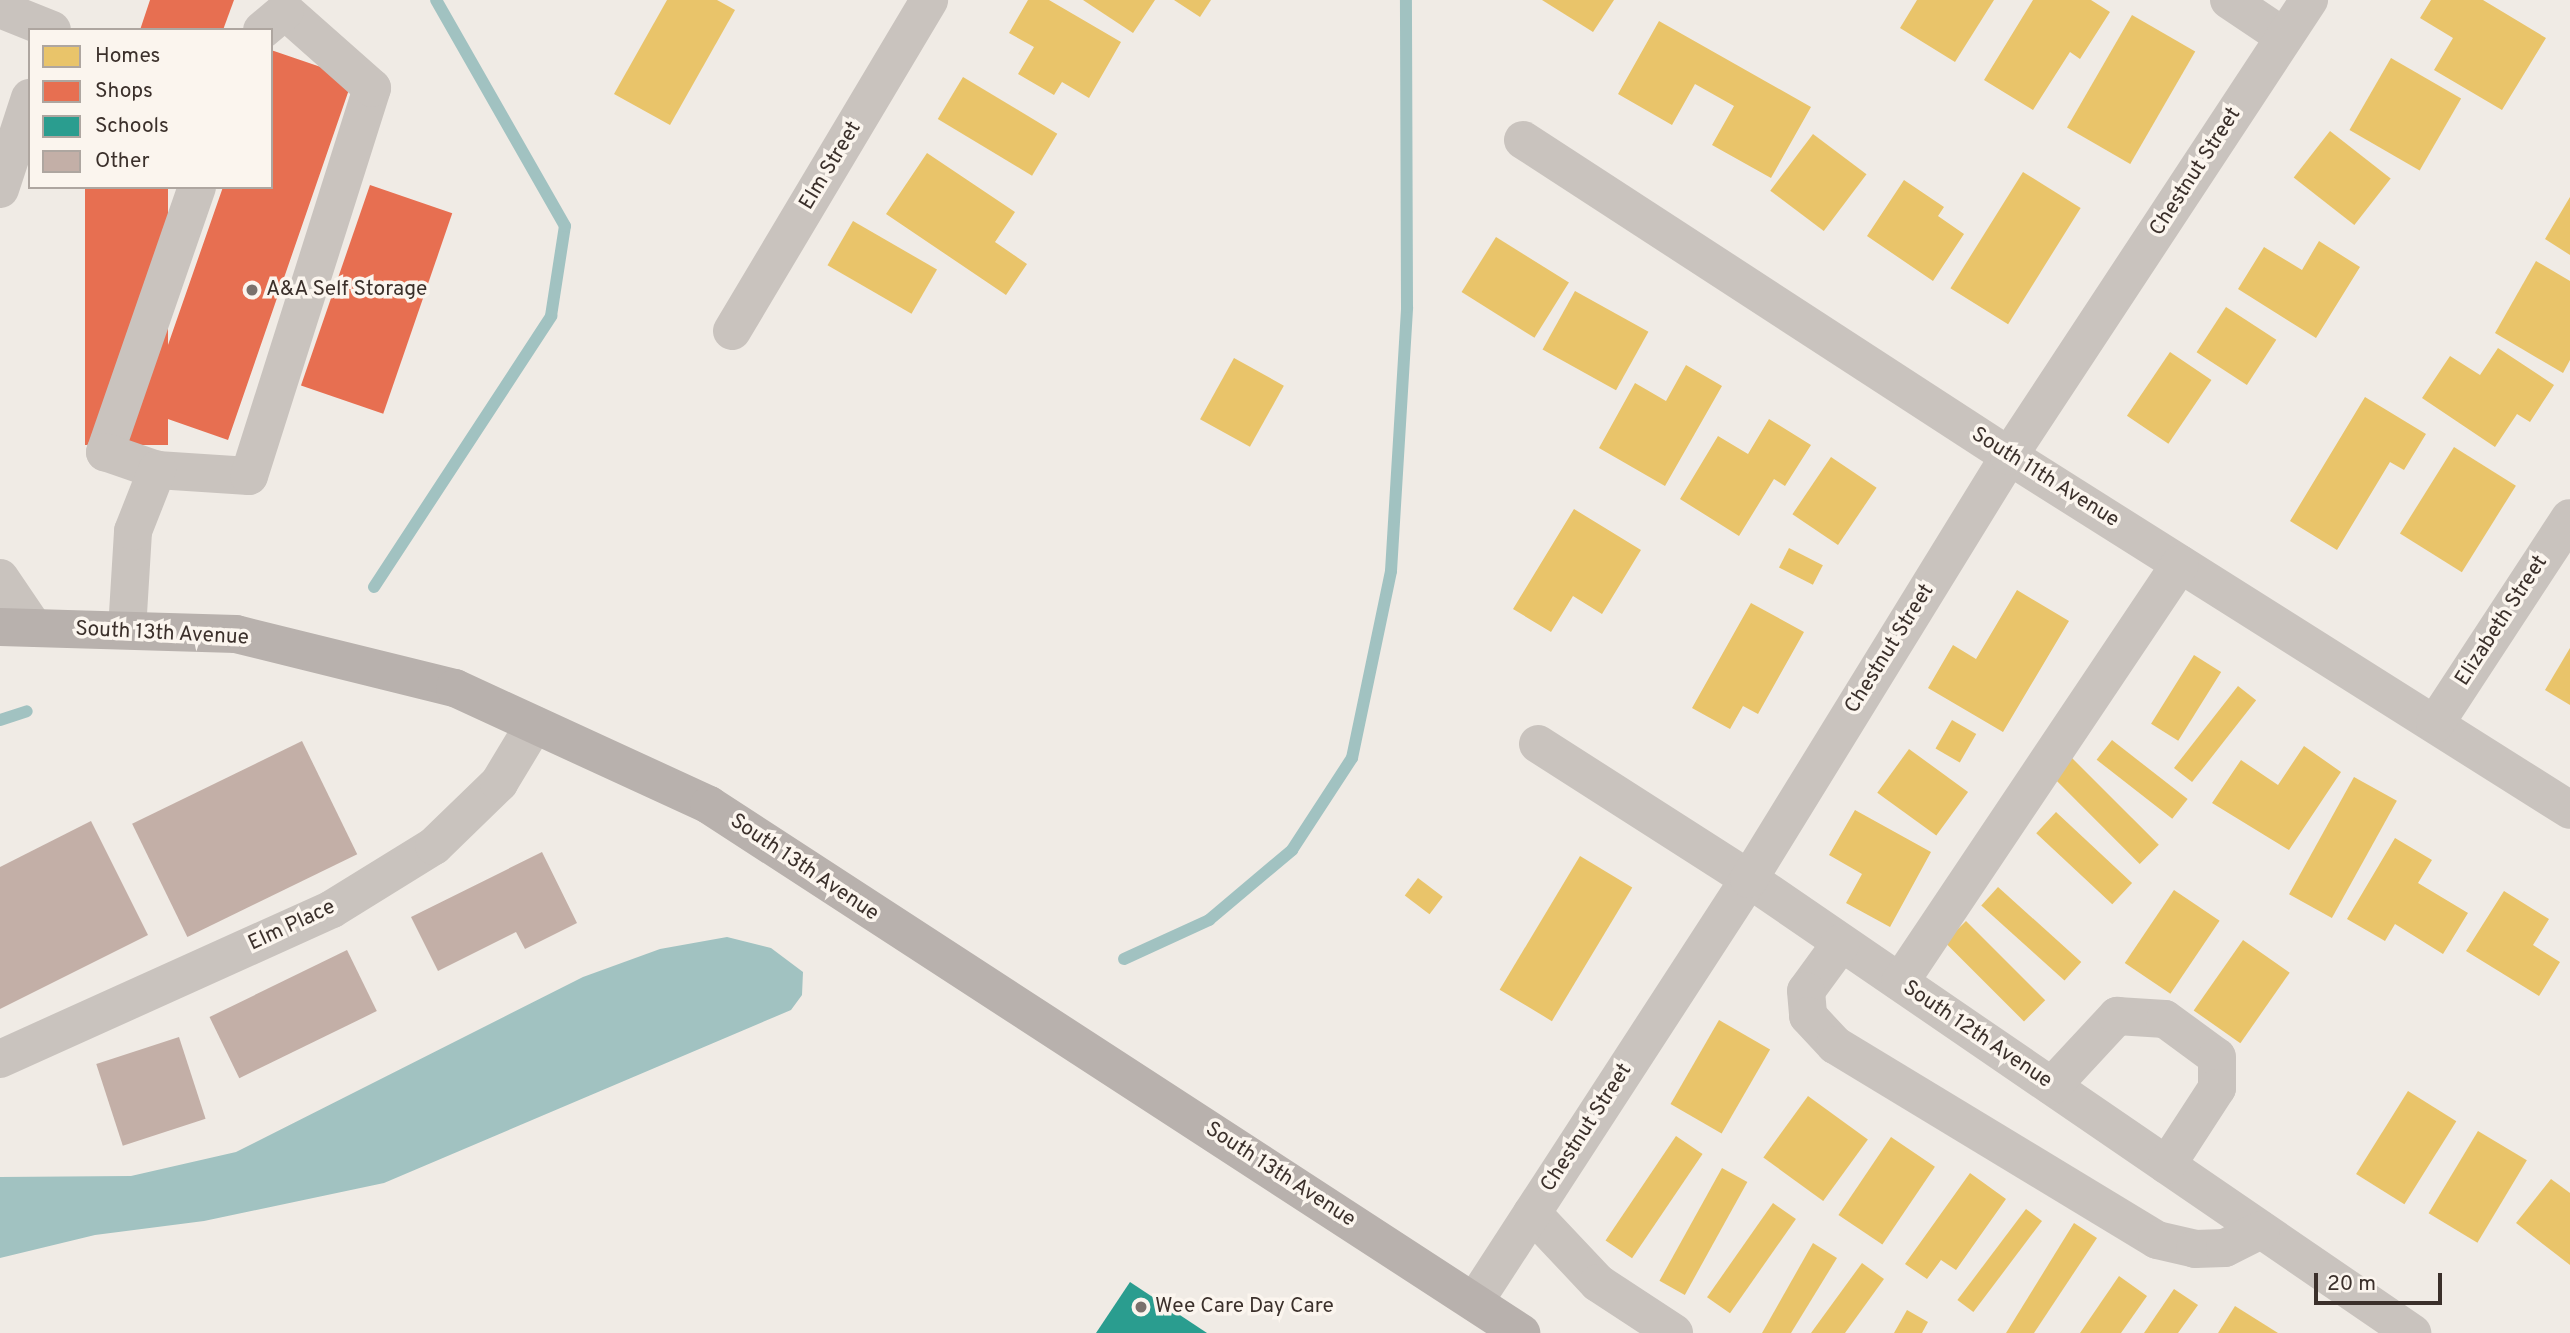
<!DOCTYPE html>
<style>
body{margin:0}
#map{position:relative;width:2570px;height:1333px;overflow:hidden;background:#f0ebe5;font-family:Overpass,sans-serif}
div>[style]{position:absolute}
.water>*{inset:0;background:#a1c2c1}
.homes>*{inset:0;background:#e9c46a;transform-origin:0 0}
.shops>*{inset:0;background:#e76f51;transform-origin:0 0}
.schools>*{inset:0;background:#2a9d8f}
.stream>*{height:12px;margin:-6px;padding:0 6px;transform-origin:6px;border-radius:6px;background:#a1c2c1}
.building>*{inset:0;background:#c3afa7;transform-origin:0 0}
.minor>*{height:38px;margin:-19px;padding:0 19px;transform-origin:19px;border-radius:19px;background:#c9c3be}
.major>*{height:38px;margin:-19px;padding:0 19px;transform-origin:19px;border-radius:19px;background:#b8b1ad}
.dots>*{width:19px;height:19px;translate:-50% -50%;box-sizing:border-box;border:4px solid #fbf5ee;border-radius:50%}
span{translate:-50% -50%;white-space:nowrap;text-align:center;line-height:1.15;-webkit-text-stroke:7px #fbf5ee;paint-order:stroke}
.street-label{font-size:21px;color:#3b302b}
.poi-label{font-size:21px;color:#3b302b}
.left{translate:0 -50%;text-align:left}
.legend{position:absolute;left:28px;top:28px;width:245px;height:161px;box-sizing:border-box;background:#fbf5ee;border:2px solid #aea6a0;margin:0;padding:9px 12px;list-style:none;font-size:21px;color:#3b302b}
.legend li{display:flex;align-items:center;gap:14px;height:35px}
.legend b{width:35px;border:2px solid #aea6a0}
.scale{position:absolute;left:2314px;top:1273px;width:128px;height:32px;box-sizing:border-box;border:4px solid #3b302b;border-top:0;padding-left:9px;font-size:21px;line-height:24px;white-space:nowrap;color:#3b302b;-webkit-text-stroke:5px #fbf5ee;paint-order:stroke}
</style>
<div id="map">
<div class="water">
<i style="clip-path:polygon(727px 937px,771px 948px,803px 972px,802px 995px,791px 1010px,384px 1183px,204px 1221px,95px 1235px,0 1258px,0 1177px,131px 1176px,236px 1152px,583px 977px,660px 949px)"></i>
</div>
<div class="homes">
<i style="clip-path:polygon(667px 0,717px 0,735px 10px,670px 125px,614px 94px)"></i>
<i style="clip-path:polygon(1028px 0,1049px 0,1121px 42px,1089px 98px,1062px 82px,1054px 95px,1018px 74px,1034px 47px,1009px 33px)"></i>
<i style="clip-path:polygon(1083px 0,1155px 0,1133px 33px)"></i>
<i style="clip-path:polygon(1174px 0,1211px 0,1200px 17px)"></i>
<i style="clip-path:polygon(1542px 0,1614px 0,1593px 32px)"></i>
<i style="clip-path:polygon(1917px 0,1994px 0,1955px 62px,1900px 28px)"></i>
<i style="clip-path:polygon(2033px 0,2091px 0,2110px 12px,2080px 59px,2070px 52px,2033px 110px,1984px 80px)"></i>
<i style="clip-path:polygon(2431px 0,2483px 0,2546px 38px,2502px 110px,2434px 70px,2453px 38px,2420px 18px)"></i>
<i style="left:2132px;top:15px;width:73px;height:130px;rotate:30deg"></i>
<i style="clip-path:polygon(1659px 21px,1811px 107px,1771px 178px,1712px 145px,1734px 106px,1695px 84px,1672px 125px,1618px 94px)"></i>
<i style="left:2391px;top:58px;width:81px;height:83px;rotate:30deg"></i>
<i style="left:963px;top:77px;width:110px;height:49px;rotate:31deg"></i>
<i style="left:2330px;top:131px;width:77px;height:59px;rotate:38deg"></i>
<i style="left:1813px;top:134px;width:67px;height:71px;rotate:37deg"></i>
<i style="clip-path:polygon(927px 153px,1015px 212px,995px 242px,1027px 264px,1006px 295px,886px 214px)"></i>
<i style="left:2023px;top:172px;width:68px;height:137px;rotate:32deg"></i>
<i style="clip-path:polygon(1904px 180px,1944px 207px,1938px 216px,1964px 234px,1933px 281px,1867px 236px)"></i>
<i style="clip-path:polygon(2570px 197px,2570px 255px,2545px 239px)"></i>
<i style="left:853px;top:221px;width:97px;height:51px;rotate:30deg"></i>
<i style="left:1496px;top:237px;width:86px;height:65px;rotate:32deg"></i>
<i style="clip-path:polygon(2319px 241px,2360px 267px,2316px 338px,2238px 289px,2264px 247px,2302px 270px)"></i>
<i style="clip-path:polygon(2536px 261px,2570px 281px,2570px 360px,2563px 373px,2495px 333px)"></i>
<i style="left:1575px;top:291px;width:84px;height:67px;rotate:29deg"></i>
<i style="left:2226px;top:307px;width:60px;height:54px;rotate:33deg"></i>
<i style="clip-path:polygon(2498px 348px,2554px 385px,2530px 422px,2517px 414px,2495px 447px,2422px 398px,2450px 356px,2480px 375px)"></i>
<i style="left:2170px;top:352px;width:50px;height:77px;rotate:34deg"></i>
<i style="left:1234px;top:358px;width:57px;height:70px;rotate:29deg"></i>
<i style="clip-path:polygon(1686px 365px,1722px 386px,1665px 486px,1599px 448px,1635px 383px,1666px 401px)"></i>
<i style="clip-path:polygon(2365px 397px,2426px 434px,2404px 470px,2390px 462px,2337px 550px,2290px 521px)"></i>
<i style="clip-path:polygon(1769px 419px,1811px 445px,1785px 486px,1774px 479px,1739px 536px,1680px 499px,1718px 436px,1748px 454px)"></i>
<i style="left:2454px;top:447px;width:73px;height:102px;rotate:32deg"></i>
<i style="left:1831px;top:457px;width:55px;height:69px;rotate:34deg"></i>
<i style="clip-path:polygon(1574px 509px,1641px 550px,1602px 614px,1573px 596px,1551px 632px,1513px 609px)"></i>
<i style="left:1789px;top:548px;width:38px;height:22px;rotate:27deg"></i>
<i style="clip-path:polygon(2017px 590px,2069px 621px,2003px 732px,1928px 688px,1953px 645px,1976px 659px)"></i>
<i style="clip-path:polygon(1751px 603px,1804px 632px,1758px 714px,1743px 706px,1730px 729px,1692px 708px)"></i>
<i style="clip-path:polygon(2570px 648px,2570px 705px,2545px 690px)"></i>
<i style="left:2194px;top:655px;width:32px;height:81px;rotate:32deg"></i>
<i style="left:2238px;top:686px;width:23px;height:104px;rotate:38deg"></i>
<i style="left:1952px;top:720px;width:28px;height:33px;rotate:30deg"></i>
<i style="left:2112px;top:740px;width:96px;height:25px;rotate:38deg"></i>
<i style="clip-path:polygon(2304px 746px,2341px 772px,2289px 850px,2212px 803px,2241px 760px,2278px 785px)"></i>
<i style="left:1909px;top:749px;width:73px;height:54px;rotate:36deg"></i>
<i style="left:2069px;top:755px;width:127px;height:27px;rotate:45deg"></i>
<i style="left:2354px;top:777px;width:49px;height:134px;rotate:29deg"></i>
<i style="clip-path:polygon(1855px 810px,1931px 852px,1890px 927px,1846px 903px,1862px 874px,1829px 855px)"></i>
<i style="left:2056px;top:812px;width:104px;height:29px;rotate:43deg"></i>
<i style="clip-path:polygon(2395px 838px,2432px 860px,2418px 883px,2468px 913px,2443px 954px,2395px 924px,2385px 941px,2347px 919px)"></i>
<i style="left:1580px;top:856px;width:61px;height:156px;rotate:31deg"></i>
<i style="left:1418px;top:878px;width:31px;height:22px;rotate:37deg"></i>
<i style="left:1998px;top:887px;width:112px;height:25px;rotate:42deg"></i>
<i style="left:2174px;top:890px;width:55px;height:88px;rotate:34deg"></i>
<i style="clip-path:polygon(2504px 891px,2549px 919px,2533px 945px,2560px 962px,2539px 996px,2466px 951px)"></i>
<i style="left:1966px;top:921px;width:112px;height:30px;rotate:45deg"></i>
<i style="left:2243px;top:940px;width:57px;height:86px;rotate:35deg"></i>
<i style="left:1719px;top:1020px;width:59px;height:97px;rotate:30deg"></i>
<i style="left:2408px;top:1091px;width:57px;height:98px;rotate:32deg"></i>
<i style="left:1808px;top:1096px;width:74px;height:76px;rotate:36deg"></i>
<i style="left:2478px;top:1131px;width:57px;height:96px;rotate:31deg"></i>
<i style="left:1676px;top:1136px;width:32px;height:126px;rotate:34deg"></i>
<i style="left:1891px;top:1137px;width:53px;height:94px;rotate:34deg"></i>
<i style="left:1722px;top:1168px;width:29px;height:129px;rotate:29deg"></i>
<i style="clip-path:polygon(1970px 1173px,2006px 1199px,1956px 1270px,1941px 1260px,1927px 1279px,1905px 1264px)"></i>
<i style="clip-path:polygon(2551px 1179px,2570px 1193px,2570px 1265px,2516px 1223px)"></i>
<i style="left:1773px;top:1203px;width:28px;height:115px;rotate:35deg"></i>
<i style="left:2026px;top:1209px;width:20px;height:114px;rotate:37deg"></i>
<i style="clip-path:polygon(2074px 1223px,2097px 1238px,2034px 1333px,2006px 1333px)"></i>
<i style="clip-path:polygon(1813px 1243px,1837px 1258px,1791px 1333px,1762px 1333px)"></i>
<i style="clip-path:polygon(1862px 1263px,1884px 1279px,1845px 1333px,1811px 1333px)"></i>
<i style="clip-path:polygon(2119px 1276px,2147px 1296px,2121px 1333px,2080px 1333px)"></i>
<i style="clip-path:polygon(2174px 1289px,2198px 1305px,2178px 1333px,2144px 1333px)"></i>
<i style="clip-path:polygon(2235px 1306px,2278px 1333px,2218px 1333px)"></i>
<i style="clip-path:polygon(1907px 1310px,1928px 1322px,1922px 1333px,1894px 1333px)"></i>
</div>
<div class="shops">
<i style="clip-path:polygon(150px 0,234px 0,223px 30px,140px 30px)"></i>
<i style="clip-path:polygon(271px 50px,353px 78px,228px 440px,145px 411px,223px 187px,271px 187px)"></i>
<i style="left:370px;top:185px;width:87px;height:212px;rotate:19deg"></i>
<i style="left:85px;top:187px;width:83px;height:258px"></i>
</div>
<div class="schools">
<i style="clip-path:polygon(1130px 1282px,1207px 1333px,1096px 1333px)"></i>
</div>
<div class="stream">
<i style="left:374px;top:587px;width:324px;rotate:-56.8deg"></i>
<i style="left:551px;top:316px;width:91px;rotate:-81.2deg"></i>
<i style="left:565px;top:226px;width:260px;rotate:-119.7deg"></i>
<i style="left:0;top:720px;width:28px;rotate:-18deg"></i>
<i style="left:1124px;top:959px;width:94px;rotate:-24.6deg"></i>
<i style="left:1209px;top:920px;width:109px;rotate:-40.1deg"></i>
<i style="left:1292px;top:850px;width:110px;rotate:-56.9deg"></i>
<i style="left:1352px;top:758px;width:191px;rotate:-78.2deg"></i>
<i style="left:1391px;top:571px;width:264px;rotate:-86.5deg"></i>
<i style="left:1407px;top:307px;width:307px;rotate:-90.2deg"></i>
</div>
<div class="building">
<i style="left:302px;top:741px;width:126px;height:189px;rotate:64deg"></i>
<i style="clip-path:polygon(91px 821px,148px 935px,0 1009px,0 867px)"></i>
<i style="clip-path:polygon(542px 852px,577px 923px,525px 949px,516px 932px,438px 971px,411px 917px)"></i>
<i style="left:347px;top:950px;width:68px;height:153px;rotate:64deg"></i>
<i style="left:179px;top:1037px;width:86px;height:87px;rotate:72deg"></i>
</div>
<div class="minor">
<i style="left:2229px;top:0;width:66px;rotate:33.9deg"></i>
<i style="left:0;top:9px;width:56px;rotate:22deg"></i>
<i style="left:1523px;top:140px;width:580px;rotate:33.03deg"></i>
<i style="left:2009px;top:456px;width:663px;rotate:32.25deg"></i>
<i style="left:197px;top:187px;width:281px;rotate:109.1deg"></i>
<i style="left:105px;top:452px;width:55px;rotate:19.1deg"></i>
<i style="left:157px;top:470px;width:92px;rotate:3.7deg"></i>
<i style="left:249px;top:476px;width:407px;rotate:-72.4deg"></i>
<i style="left:372px;top:88px;width:116px;rotate:-138.5deg"></i>
<i style="left:285px;top:11px;width:30px;rotate:140deg"></i>
<i style="left:0;top:189px;width:96px;rotate:-71.8deg"></i>
<i style="left:732px;top:331px;width:385px;rotate:-59.2deg"></i>
<i style="left:0;top:578px;width:60px;rotate:55.8deg"></i>
<i style="left:127px;top:630px;width:99px;rotate:-86.5deg"></i>
<i style="left:133px;top:531px;width:66px;rotate:-68.5deg"></i>
<i style="left:2435px;top:724px;width:246px;rotate:-56.8deg"></i>
<i style="left:1538px;top:744px;width:250px;rotate:32.6deg"></i>
<i style="left:1749px;top:879px;width:804px;rotate:34.4deg"></i>
<i style="left:1841px;top:943px;width:59px;rotate:126.1deg"></i>
<i style="left:1806px;top:991px;width:25px;rotate:85deg"></i>
<i style="left:1808px;top:1016px;width:40px;rotate:47deg"></i>
<i style="left:1835px;top:1045px;width:376px;rotate:31.2deg"></i>
<i style="left:2157px;top:1240px;width:39px;rotate:13deg"></i>
<i style="left:2195px;top:1249px;width:30px;rotate:-2deg"></i>
<i style="left:2225px;top:1248px;width:40px;rotate:-26.6deg"></i>
<i style="left:1900px;top:982px;width:503px;rotate:-56.18deg"></i>
<i style="left:0;top:1059px;width:364px;rotate:-24.3deg"></i>
<i style="left:332px;top:909px;width:120px;rotate:-31.7deg"></i>
<i style="left:434px;top:846px;width:91px;rotate:-44.1deg"></i>
<i style="left:499px;top:783px;width:68px;rotate:-58.9deg"></i>
<i style="left:2052px;top:1086px;width:96px;rotate:-47.1deg"></i>
<i style="left:2117px;top:1016px;width:48px;rotate:3.6deg"></i>
<i style="left:2165px;top:1019px;width:64px;rotate:36.2deg"></i>
<i style="left:2217px;top:1057px;width:31px;rotate:90deg"></i>
<i style="left:2217px;top:1088px;width:92px;rotate:123deg"></i>
<i style="left:1532px;top:1213px;width:96px;rotate:46.7deg"></i>
<i style="left:1598px;top:1283px;width:91px;rotate:33.3deg"></i>
<i style="left:1475px;top:1301px;width:503px;rotate:-57deg"></i>
<i style="left:1749px;top:879px;width:497px;rotate:-58.4deg"></i>
<i style="left:2009px;top:456px;width:546px;rotate:-56.66deg"></i>
</div>
<div class="major">
<i style="left:0;top:627px;width:236px;rotate:1.7deg"></i>
<i style="left:236px;top:634px;width:226px;rotate:13.9deg"></i>
<i style="left:455px;top:688px;width:280px;rotate:24.7deg"></i>
<i style="left:709px;top:805px;width:969px;rotate:33.03deg"></i>
</div>
<div class="dots">
<i style="left:252px;top:290px;background:#7a716c"></i>
<i style="left:1141px;top:1307px;background:#7a716c"></i>
</div>
<div class="street-label">
<span style="left:831px;top:166px;rotate:-59deg">Elm Street</span>
<span style="left:2196px;top:172px;rotate:-57deg">Chestnut Street</span>
<span style="left:2045px;top:478px;rotate:32deg">South 11th Avenue</span>
<span style="left:2502px;top:621px;rotate:-57deg">Elizabeth Street</span>
<span style="left:162px;top:634px;rotate:3deg">South 13th Avenue</span>
<span style="left:1890px;top:649px;rotate:-58deg">Chestnut Street</span>
<span style="left:804px;top:868px;rotate:34deg">South 13th Avenue</span>
<span style="left:292px;top:926px;rotate:-25deg">Elm Place</span>
<span style="left:1977px;top:1035px;rotate:34deg">South 12th Avenue</span>
<span style="left:1587px;top:1128px;rotate:-57deg">Chestnut Street</span>
<span style="left:1280px;top:1175px;rotate:33deg">South 13th Avenue</span>
</div>
<div class="poi-label">
<span class="left" style="left:266px;top:290px">A&amp;A Self Storage</span>
<span class="left" style="left:1155px;top:1307px">Wee Care Day Care</span>
</div>
<ul class="legend">
<li><b style="height:19px;background:#e9c46a"></b>Homes</li>
<li><b style="height:19px;background:#e76f51"></b>Shops</li>
<li><b style="height:19px;background:#2a9d8f"></b>Schools</li>
<li><b style="height:19px;background:#c3afa7"></b>Other</li>
</ul>
<div class="scale">20 m</div>
</div>
